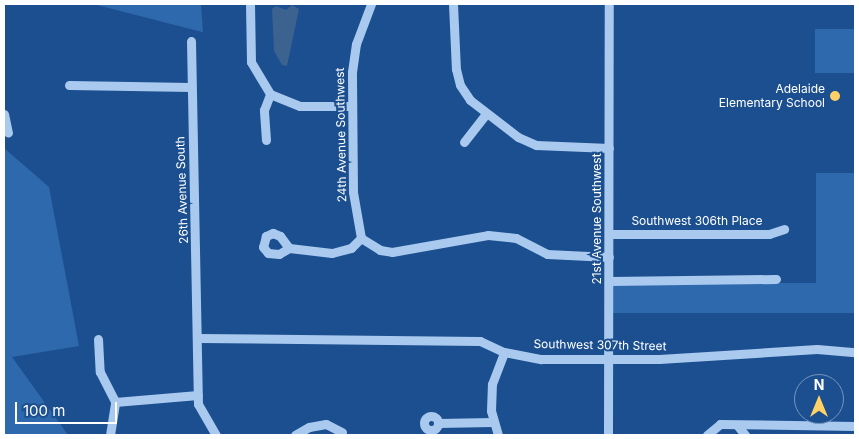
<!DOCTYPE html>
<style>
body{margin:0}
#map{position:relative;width:859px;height:439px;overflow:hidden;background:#1b4f8f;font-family:Inter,sans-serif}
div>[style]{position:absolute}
.green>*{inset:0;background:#2e69ad;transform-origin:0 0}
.water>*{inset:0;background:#3c6290}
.minor>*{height:9px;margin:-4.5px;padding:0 4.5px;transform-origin:4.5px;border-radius:4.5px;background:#a9c9ee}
.minor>.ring{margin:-4.5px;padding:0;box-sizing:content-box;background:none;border:9px solid #a9c9ee;border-radius:50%}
.dots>*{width:14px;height:14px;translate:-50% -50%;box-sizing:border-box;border:2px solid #1b4f8f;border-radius:50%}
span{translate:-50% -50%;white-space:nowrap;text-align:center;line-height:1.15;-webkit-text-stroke:4px #1b4f8f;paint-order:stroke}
.poi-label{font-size:12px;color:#fff}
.right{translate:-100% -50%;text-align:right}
.street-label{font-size:12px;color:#fff}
.frame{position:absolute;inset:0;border:5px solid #fff;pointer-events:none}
.north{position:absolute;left:794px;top:374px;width:50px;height:50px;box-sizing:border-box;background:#1b4f8f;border:1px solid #7695bc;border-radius:50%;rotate:0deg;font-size:14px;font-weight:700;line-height:20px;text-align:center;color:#fff}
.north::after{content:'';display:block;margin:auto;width:18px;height:22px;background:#ffd166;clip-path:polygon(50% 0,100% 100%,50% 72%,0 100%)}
.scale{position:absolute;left:15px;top:402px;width:102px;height:22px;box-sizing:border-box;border:2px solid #fff;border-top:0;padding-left:6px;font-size:15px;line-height:18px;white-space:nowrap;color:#fff;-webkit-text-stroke:4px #1b4f8f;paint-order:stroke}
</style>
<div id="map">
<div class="green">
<i style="clip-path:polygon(93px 4px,201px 4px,203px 32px,202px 32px)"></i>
<i style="left:855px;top:29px;width:44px;height:40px;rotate:90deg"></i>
<i style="clip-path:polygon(4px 148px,49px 187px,79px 346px,12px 357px,68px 435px,4px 435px)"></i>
<i style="clip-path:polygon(816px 173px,855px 173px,855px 313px,609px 313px,609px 283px,816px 283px)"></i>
</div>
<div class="water">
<i style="clip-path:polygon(292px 5px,299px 9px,287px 66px,282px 65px,274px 51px,272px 9px,276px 6px,286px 10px)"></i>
</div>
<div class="minor">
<i style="left:250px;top:4px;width:58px;rotate:89deg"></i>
<i style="left:251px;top:62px;width:37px;rotate:59deg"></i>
<i style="left:270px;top:94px;width:32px;rotate:22deg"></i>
<i style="left:300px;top:106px;width:51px"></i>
<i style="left:453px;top:4px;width:65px;rotate:87.4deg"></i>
<i style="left:456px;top:69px;width:16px;rotate:76deg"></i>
<i style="left:460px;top:85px;width:18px;rotate:56deg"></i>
<i style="left:470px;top:100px;width:61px;rotate:37.6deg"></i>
<i style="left:518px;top:137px;width:20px;rotate:24deg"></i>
<i style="left:536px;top:145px;width:73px;rotate:2.4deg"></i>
<i style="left:191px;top:41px;width:363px;rotate:88.9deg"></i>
<i style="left:198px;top:404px;width:36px;rotate:60deg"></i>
<i style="left:69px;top:85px;width:122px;rotate:0.9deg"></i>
<i style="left:4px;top:114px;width:19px;rotate:78deg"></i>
<i style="left:266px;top:140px;width:30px;rotate:-94deg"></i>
<i style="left:264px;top:110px;width:17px;rotate:-69deg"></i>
<i style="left:464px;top:142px;width:36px;rotate:-52deg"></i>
<i style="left:609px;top:234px;width:160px"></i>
<i style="left:769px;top:234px;width:16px;rotate:-18deg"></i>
<i style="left:361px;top:238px;width:47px;rotate:-99.9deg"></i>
<i style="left:353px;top:192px;width:120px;rotate:-90.5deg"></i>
<i style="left:352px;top:72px;width:28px;rotate:-82deg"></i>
<i style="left:356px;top:44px;width:43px;rotate:-69.4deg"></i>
<i style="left:289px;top:248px;width:15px;rotate:-127deg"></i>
<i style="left:280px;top:236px;width:8px;rotate:-157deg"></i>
<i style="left:273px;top:233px;width:8px;rotate:157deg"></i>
<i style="left:266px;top:236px;width:11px;rotate:105deg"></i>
<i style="left:263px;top:247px;width:8px;rotate:50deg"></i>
<i style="left:268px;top:253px;width:11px;rotate:5deg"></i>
<i style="left:279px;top:254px;width:12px;rotate:-31deg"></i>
<i style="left:289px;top:248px;width:43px;rotate:6.6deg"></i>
<i style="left:332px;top:253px;width:20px;rotate:-15deg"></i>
<i style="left:351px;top:248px;width:14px;rotate:-45deg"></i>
<i style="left:361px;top:238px;width:22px;rotate:32deg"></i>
<i style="left:380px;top:250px;width:12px;rotate:9deg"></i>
<i style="left:392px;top:252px;width:97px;rotate:-10deg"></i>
<i style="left:488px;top:235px;width:28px;rotate:6deg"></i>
<i style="left:516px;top:238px;width:35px;rotate:27deg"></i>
<i style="left:547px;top:254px;width:62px;rotate:2.8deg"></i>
<i style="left:609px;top:281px;width:167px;rotate:-0.7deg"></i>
<i style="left:198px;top:338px;width:282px;rotate:0.6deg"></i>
<i style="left:480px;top:341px;width:26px;rotate:25deg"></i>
<i style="left:504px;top:352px;width:38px;rotate:11deg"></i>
<i style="left:541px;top:359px;width:118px"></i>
<i style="left:659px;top:359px;width:158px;rotate:-3.6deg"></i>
<i style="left:817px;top:349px;width:38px;rotate:5deg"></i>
<i style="left:98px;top:339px;width:33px;rotate:87deg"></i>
<i style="left:100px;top:372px;width:34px;rotate:63deg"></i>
<i style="left:115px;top:402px;width:83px;rotate:-4.8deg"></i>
<i class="ring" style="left:424px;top:416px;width:5px;height:5px"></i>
<i style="left:438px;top:423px;width:54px;rotate:-1.1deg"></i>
<i style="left:737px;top:425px;width:13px;rotate:51deg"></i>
<i style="left:110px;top:435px;width:33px;rotate:-81deg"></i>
<i style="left:295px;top:435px;width:16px;rotate:-30deg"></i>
<i style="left:309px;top:427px;width:17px;rotate:-10deg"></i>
<i style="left:326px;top:424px;width:18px;rotate:27deg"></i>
<i style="left:498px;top:435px;width:25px;rotate:-106deg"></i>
<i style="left:491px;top:411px;width:27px;rotate:-88deg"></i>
<i style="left:492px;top:384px;width:34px;rotate:-69deg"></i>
<i style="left:608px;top:435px;width:431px;rotate:-89.9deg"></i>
<i style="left:707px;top:435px;width:17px;rotate:-40deg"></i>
<i style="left:720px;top:424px;width:135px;rotate:0.8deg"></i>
</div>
<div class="dots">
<i style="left:835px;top:96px;background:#ffd166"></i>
</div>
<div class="poi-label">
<span class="right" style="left:825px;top:96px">Adelaide<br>Elementary School</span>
</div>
<div class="street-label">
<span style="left:341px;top:135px;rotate:-91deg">24th Avenue Southwest</span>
<span style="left:182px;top:190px;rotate:-92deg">26th Avenue South</span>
<span style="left:597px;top:219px;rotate:-90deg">21st Avenue Southwest</span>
<span style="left:697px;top:221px">Southwest 306th Place</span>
<span style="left:600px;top:345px;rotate:1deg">Southwest 307th Street</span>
</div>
<div class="frame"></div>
<div class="north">N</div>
<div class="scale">100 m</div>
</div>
